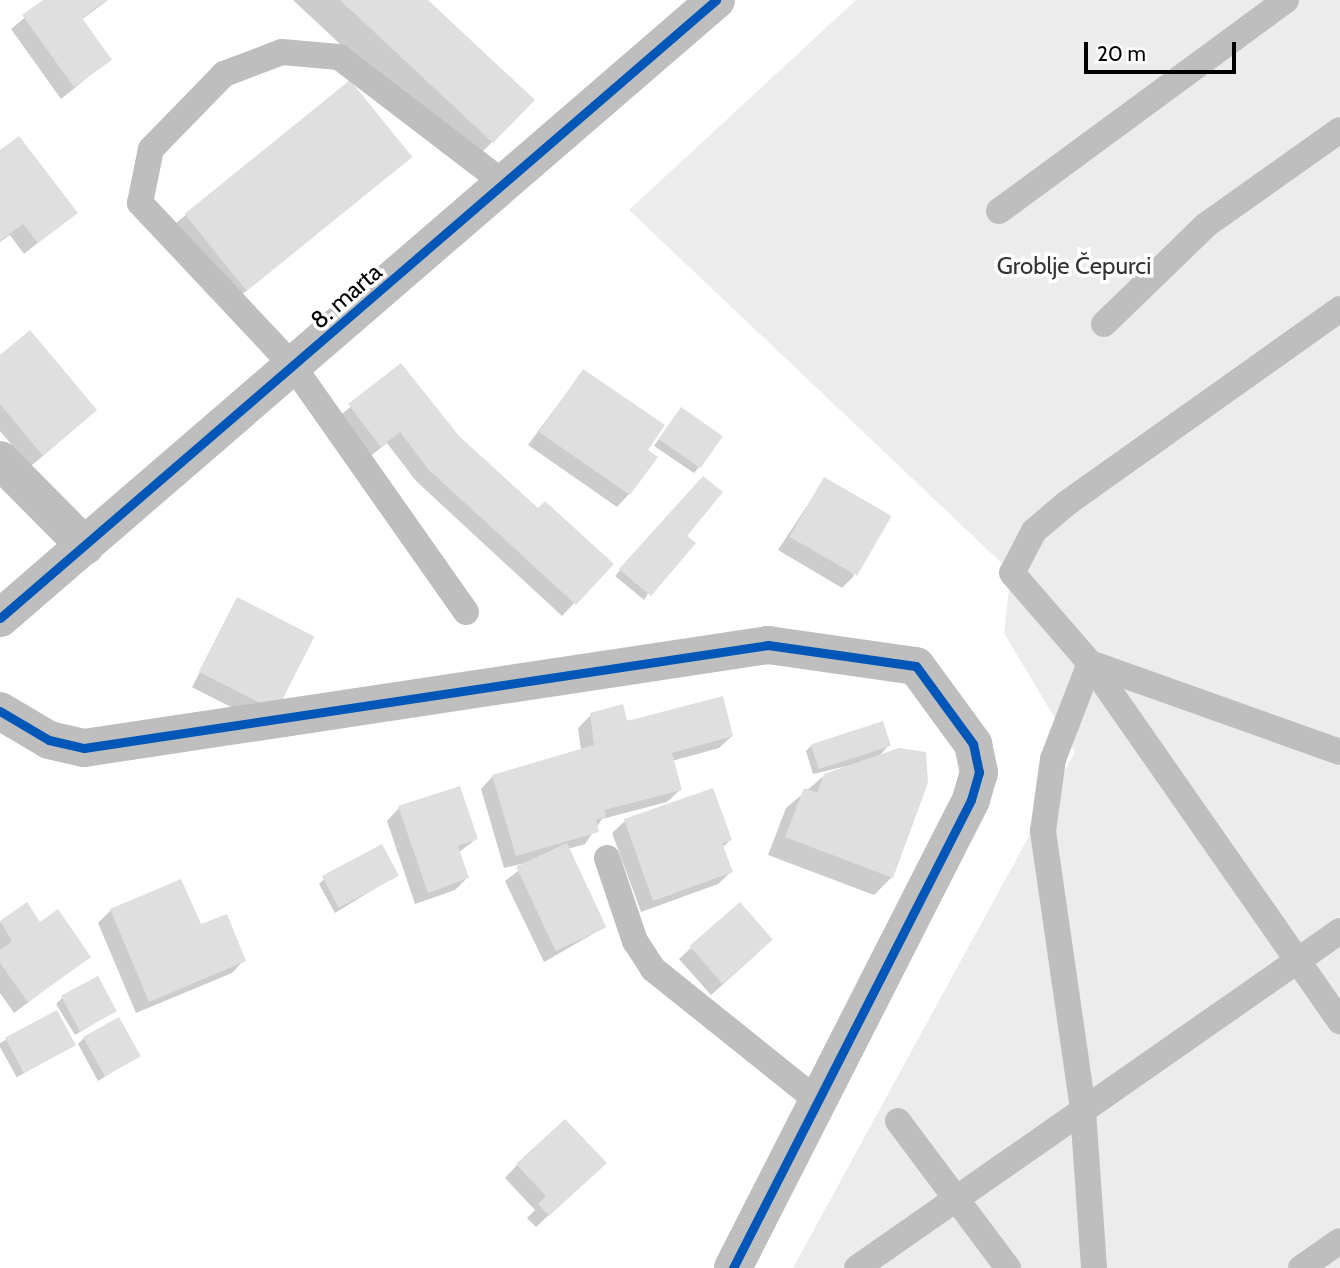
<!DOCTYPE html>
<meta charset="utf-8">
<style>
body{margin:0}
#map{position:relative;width:1340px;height:1268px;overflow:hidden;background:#fff;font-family:Cabin,sans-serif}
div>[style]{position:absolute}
.green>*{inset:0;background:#ececec}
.shadow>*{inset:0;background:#0003;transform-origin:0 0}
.building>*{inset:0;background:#dfdfdf;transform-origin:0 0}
.service>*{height:26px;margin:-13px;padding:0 13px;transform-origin:13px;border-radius:13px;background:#bebebe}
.minor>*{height:38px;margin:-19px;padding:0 19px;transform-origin:19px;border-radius:19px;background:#bebebe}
.cycleway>*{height:9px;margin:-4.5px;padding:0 4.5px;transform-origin:4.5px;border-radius:4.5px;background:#0057b8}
span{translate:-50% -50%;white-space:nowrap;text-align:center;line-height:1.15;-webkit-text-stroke:7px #fff;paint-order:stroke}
.park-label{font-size:24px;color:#333}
.street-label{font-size:24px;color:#000}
.scale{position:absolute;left:1084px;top:42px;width:152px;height:32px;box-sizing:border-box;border:4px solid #000;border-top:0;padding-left:9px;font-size:21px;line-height:24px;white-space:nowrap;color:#000;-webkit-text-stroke:5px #fff;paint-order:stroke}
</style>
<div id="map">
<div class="green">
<i style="clip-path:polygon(856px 0,1340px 0,1340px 1268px,793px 1268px,1075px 752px,1004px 633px,1011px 572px,629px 210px)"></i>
</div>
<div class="shadow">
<i style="clip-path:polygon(46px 0,108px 0,81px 20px,109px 60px,61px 99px,11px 29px)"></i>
<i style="clip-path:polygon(293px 0,425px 0,492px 142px,469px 165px)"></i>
<i style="left:350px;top:82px;width:97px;height:237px;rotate:51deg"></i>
<i style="clip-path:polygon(0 152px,76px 212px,24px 254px,10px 235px,0 242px)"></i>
<i style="clip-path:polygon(0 357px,95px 410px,30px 467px,0 431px)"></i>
<i style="clip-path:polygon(401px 365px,458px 437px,538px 511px,611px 564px,562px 616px,416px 481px,387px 443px,368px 458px,337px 418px)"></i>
<i style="clip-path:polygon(583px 371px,629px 494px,617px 507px,528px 445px)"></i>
<i style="clip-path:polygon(675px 416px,699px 467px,694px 473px,654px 446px)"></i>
<i style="clip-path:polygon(824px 480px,854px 576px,842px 588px,778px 550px)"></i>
<i style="clip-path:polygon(697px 484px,684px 536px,644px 600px,615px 576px)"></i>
<i style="left:237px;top:599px;width:84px;height:99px;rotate:27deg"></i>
<i style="clip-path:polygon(591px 715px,732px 736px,719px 748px,672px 761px,680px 790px,667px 802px,602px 819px,585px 844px,568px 849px,605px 927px,544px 962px,505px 881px,530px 862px,504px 868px,481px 789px,493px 776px,581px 750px,578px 728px)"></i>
<i style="clip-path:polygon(812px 745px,889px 745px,880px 755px,899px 749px,892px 877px,874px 895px,768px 855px,786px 808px,825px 775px,847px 766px,813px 774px,806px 751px)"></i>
<i style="clip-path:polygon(399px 808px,476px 839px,458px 853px,467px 878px,455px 890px,415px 904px,387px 821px)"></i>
<i style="clip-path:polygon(625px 821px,730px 840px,722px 848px,731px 872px,718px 884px,641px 912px,612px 833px)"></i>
<i style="clip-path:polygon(397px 875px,335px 913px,319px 884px,325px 878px)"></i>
<i style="clip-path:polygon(27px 905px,40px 924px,89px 957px,14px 1013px,0 993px,0 923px)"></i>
<i style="clip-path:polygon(111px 910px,200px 927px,244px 960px,232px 973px,136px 1013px,98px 923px)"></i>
<i style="clip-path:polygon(692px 947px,759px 952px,711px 995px,679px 959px)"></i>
<i style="clip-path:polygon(62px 998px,115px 1011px,75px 1035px,56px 1004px)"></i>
<i style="left:56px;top:1012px;width:38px;height:66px;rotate:61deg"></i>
<i style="clip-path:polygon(84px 1038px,138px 1056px,98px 1081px,78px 1044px)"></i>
<i style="clip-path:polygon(517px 1165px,592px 1175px,536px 1227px,527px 1218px,535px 1210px,505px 1178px)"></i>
</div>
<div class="building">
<i style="clip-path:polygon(43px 0,107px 0,82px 18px,112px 60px,74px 87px,22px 15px)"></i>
<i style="clip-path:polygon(340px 0,428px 0,535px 100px,493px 143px)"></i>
<i style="left:350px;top:80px;width:99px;height:213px;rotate:51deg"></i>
<i style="clip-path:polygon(19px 136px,78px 213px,38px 243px,23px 224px,0 241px,0 150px)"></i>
<i style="clip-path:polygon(30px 330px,97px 410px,43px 456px,0 404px,0 355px)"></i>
<i style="clip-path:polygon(401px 363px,459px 436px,538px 508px,545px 501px,614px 564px,576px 605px,428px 469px,400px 432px,381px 447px,348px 404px)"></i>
<i style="clip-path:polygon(583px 369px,665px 425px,648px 450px,658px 457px,630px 495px,539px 432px)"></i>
<i style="left:681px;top:407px;width:51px;height:39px;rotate:35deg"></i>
<i style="clip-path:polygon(703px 476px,723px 492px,687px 536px,696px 543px,651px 596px,619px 569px)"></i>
<i style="left:824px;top:477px;width:78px;height:69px;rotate:30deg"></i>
<i style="left:237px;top:597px;width:87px;height:84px;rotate:27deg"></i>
<i style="clip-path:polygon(723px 696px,733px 736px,672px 753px,682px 790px,604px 810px,606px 817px,596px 820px,599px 832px,516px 856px,492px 775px,594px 745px,590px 713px,623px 704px,627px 721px)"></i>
<i style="left:883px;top:721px;width:26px;height:76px;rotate:72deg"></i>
<i style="clip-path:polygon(899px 748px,926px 752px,928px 783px,893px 878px,785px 837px,804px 788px,817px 793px,824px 774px)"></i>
<i style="clip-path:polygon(460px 786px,478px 839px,458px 846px,469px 878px,428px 893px,398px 806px)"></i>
<i style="clip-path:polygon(713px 788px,732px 840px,722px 843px,733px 872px,653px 901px,624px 819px)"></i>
<i style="left:567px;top:843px;width:93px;height:56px;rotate:65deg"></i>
<i style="left:382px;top:844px;width:36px;height:68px;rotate:62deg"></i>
<i style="clip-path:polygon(181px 879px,201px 924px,227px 914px,246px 961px,149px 1002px,110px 909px)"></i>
<i style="clip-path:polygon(27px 902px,40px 922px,58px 909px,91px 957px,28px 1002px,0 963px,0 950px,12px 941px,0 921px)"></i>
<i style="left:740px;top:902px;width:50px;height:67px;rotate:49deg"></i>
<i style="left:98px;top:976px;width:40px;height:42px;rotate:62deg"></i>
<i style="left:57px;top:1010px;width:40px;height:59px;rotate:62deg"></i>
<i style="left:119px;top:1017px;width:45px;height:41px;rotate:61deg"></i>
<i style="clip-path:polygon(565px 1119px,607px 1163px,549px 1216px,538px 1204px,546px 1196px,516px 1164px)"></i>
</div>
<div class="service">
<i style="left:999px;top:211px;width:356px;rotate:-36.3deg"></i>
<i style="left:1340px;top:309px;width:335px;rotate:144.6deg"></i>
<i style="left:1067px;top:503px;width:43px;rotate:139.7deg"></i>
<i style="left:1034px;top:531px;width:47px;rotate:117.6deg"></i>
<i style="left:1012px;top:573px;width:119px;rotate:49.1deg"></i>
<i style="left:1090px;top:663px;width:437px;rotate:55.1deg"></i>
<i style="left:1104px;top:324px;width:142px;rotate:-44.1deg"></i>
<i style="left:1206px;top:225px;width:164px;rotate:-35.3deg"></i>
<i style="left:466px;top:612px;width:299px;rotate:-125.1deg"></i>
<i style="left:294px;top:367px;width:225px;rotate:-133.2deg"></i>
<i style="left:140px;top:203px;width:55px;rotate:-78.5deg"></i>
<i style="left:151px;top:149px;width:105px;rotate:-45.8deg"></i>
<i style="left:224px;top:74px;width:62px;rotate:-20.8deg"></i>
<i style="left:282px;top:52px;width:57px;rotate:5deg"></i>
<i style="left:339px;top:57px;width:209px;rotate:37.4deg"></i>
<i style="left:607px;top:858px;width:88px;rotate:71.4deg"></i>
<i style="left:635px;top:941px;width:33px;rotate:57deg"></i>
<i style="left:653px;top:969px;width:211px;rotate:38.7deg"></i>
<i style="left:898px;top:1121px;width:184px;rotate:53.2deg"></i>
<i style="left:857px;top:1268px;width:589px;rotate:-34.9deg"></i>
<i style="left:1094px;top:1268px;width:159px;rotate:-94deg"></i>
<i style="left:1083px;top:1109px;width:281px;rotate:-98.2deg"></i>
<i style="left:1043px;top:831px;width:73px;rotate:-82.1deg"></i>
<i style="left:1053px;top:759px;width:103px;rotate:-68.9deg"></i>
<i style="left:1090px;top:663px;width:265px;rotate:19.6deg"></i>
<i style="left:1301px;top:1268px;width:47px;rotate:-34.7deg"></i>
</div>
<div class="minor">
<i style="left:0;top:460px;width:121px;rotate:45.3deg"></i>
<i style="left:0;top:618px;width:946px;rotate:-40.8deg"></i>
<i style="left:0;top:711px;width:57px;rotate:30.6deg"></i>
<i style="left:49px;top:740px;width:36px;rotate:13deg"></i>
<i style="left:84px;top:748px;width:692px;rotate:-8.56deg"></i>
<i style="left:768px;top:645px;width:149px;rotate:8.1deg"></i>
<i style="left:916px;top:666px;width:97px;rotate:53.8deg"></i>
<i style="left:973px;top:744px;width:29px;rotate:78deg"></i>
<i style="left:979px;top:772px;width:29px;rotate:106deg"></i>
<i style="left:971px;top:800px;width:525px;rotate:116.96deg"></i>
</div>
<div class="cycleway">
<i style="left:0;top:618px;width:946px;rotate:-40.8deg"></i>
<i style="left:0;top:711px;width:57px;rotate:30.6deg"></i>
<i style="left:49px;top:740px;width:36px;rotate:13deg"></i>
<i style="left:84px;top:748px;width:692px;rotate:-8.56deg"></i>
<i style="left:768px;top:645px;width:149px;rotate:8.1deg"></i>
<i style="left:916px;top:666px;width:97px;rotate:53.8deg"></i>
<i style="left:973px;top:744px;width:29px;rotate:78deg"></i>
<i style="left:979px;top:772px;width:29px;rotate:106deg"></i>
<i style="left:971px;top:800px;width:525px;rotate:116.96deg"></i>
</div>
<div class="park-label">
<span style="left:1074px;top:266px">Groblje Čepurci</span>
</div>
<div class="street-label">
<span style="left:346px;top:296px;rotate:-41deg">8. marta</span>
</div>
<div class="scale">20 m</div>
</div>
